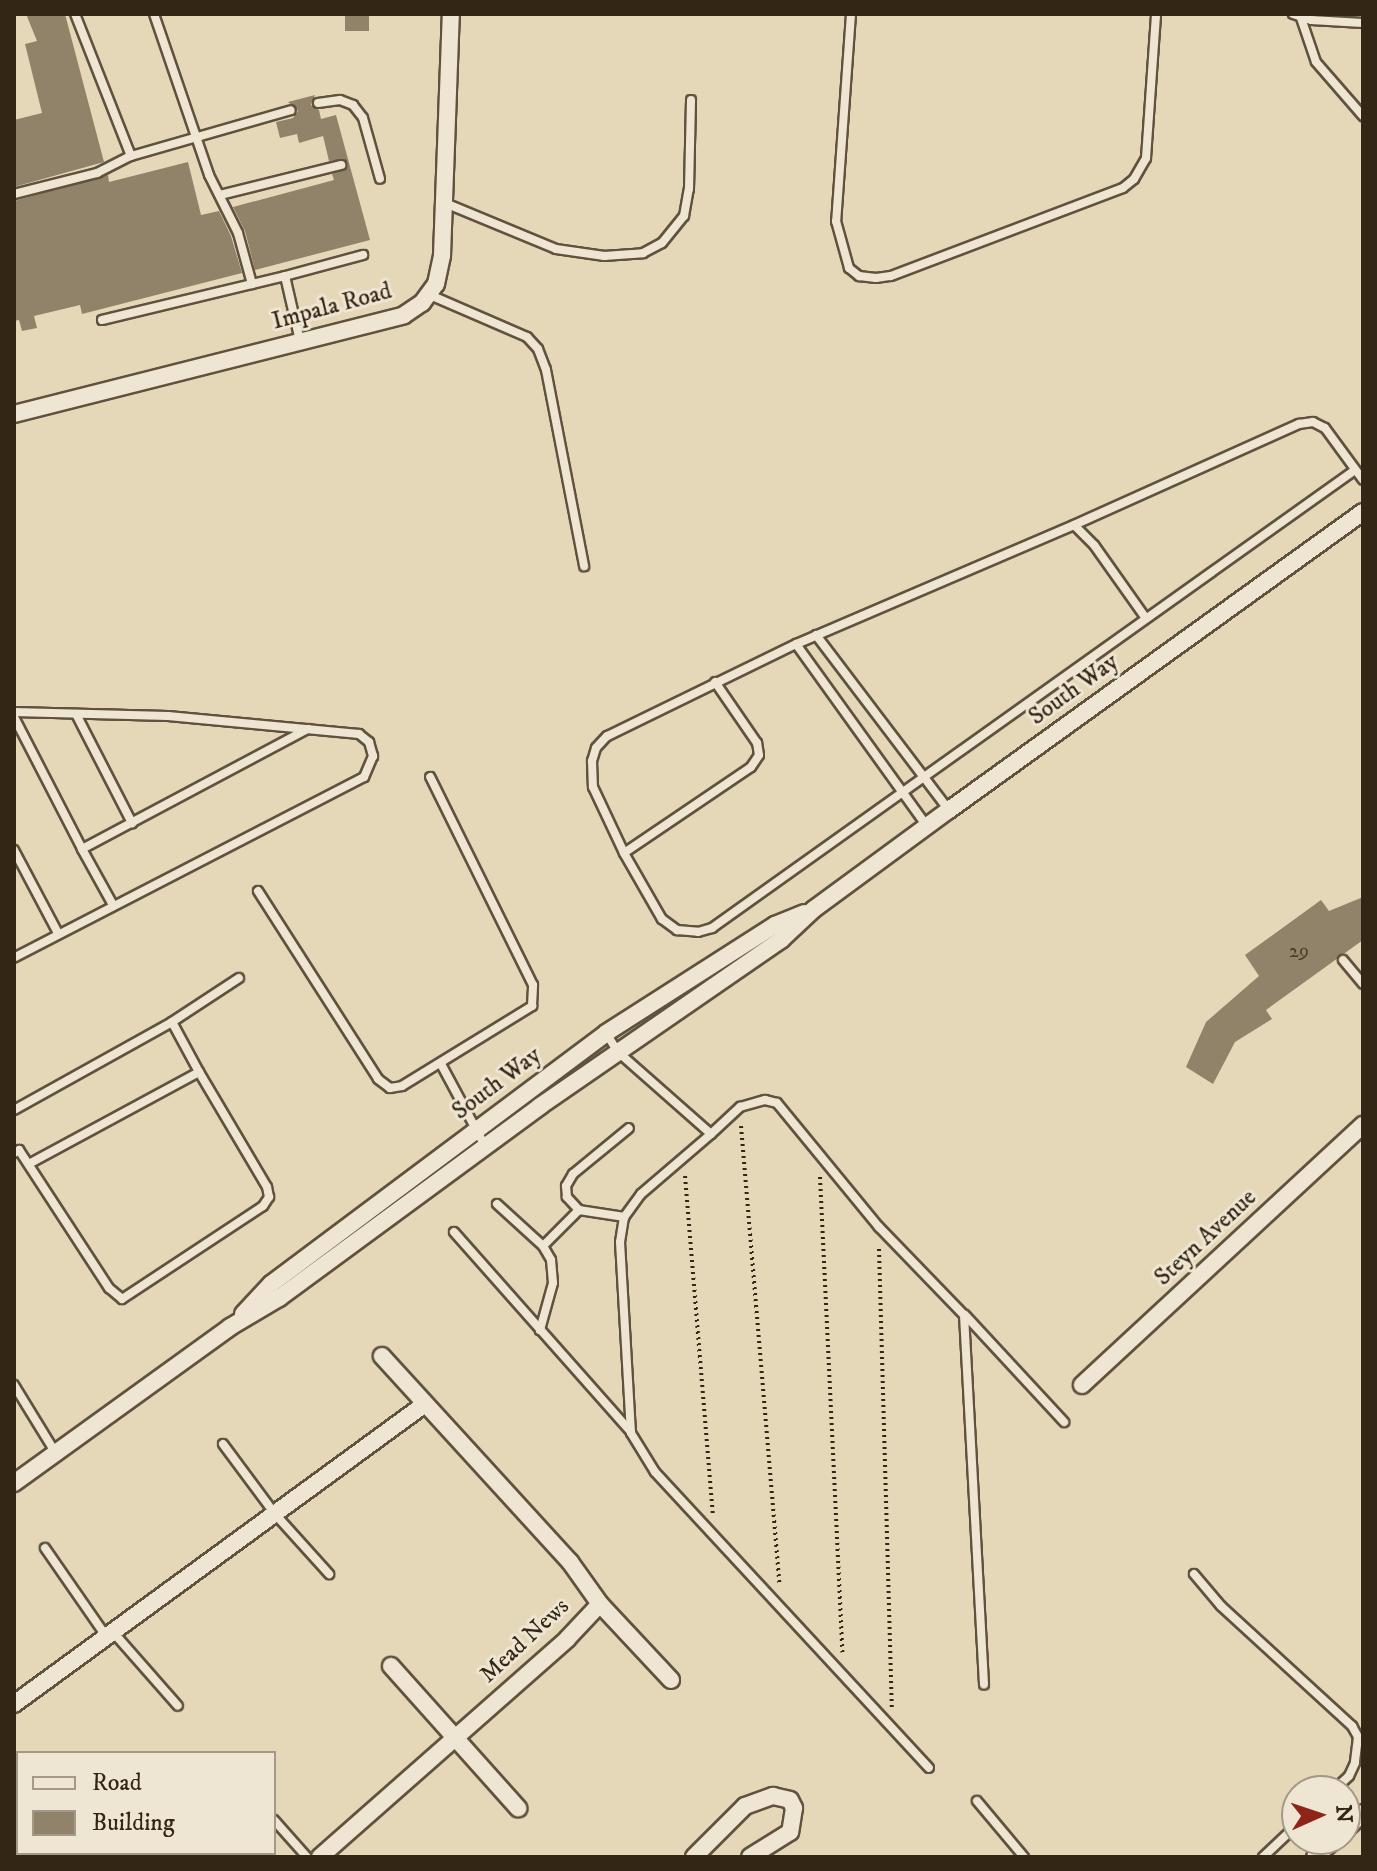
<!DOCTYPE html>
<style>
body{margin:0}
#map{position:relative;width:1377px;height:1871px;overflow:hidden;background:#e5d8b9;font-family:"IM FELL DW Pica",serif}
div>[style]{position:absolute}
.building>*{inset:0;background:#90836a;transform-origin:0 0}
.path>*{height:4px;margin-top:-2px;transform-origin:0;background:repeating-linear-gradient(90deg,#342614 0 2px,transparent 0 6px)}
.roads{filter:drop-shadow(2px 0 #60523d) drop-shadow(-2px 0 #60523d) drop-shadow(0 2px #60523d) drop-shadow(0 -2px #60523d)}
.lane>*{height:8px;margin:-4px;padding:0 4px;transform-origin:4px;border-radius:4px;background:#eee6d2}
.street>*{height:16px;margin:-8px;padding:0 8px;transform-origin:8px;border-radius:8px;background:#eee6d2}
span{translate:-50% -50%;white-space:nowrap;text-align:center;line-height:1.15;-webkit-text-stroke:6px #eee6d2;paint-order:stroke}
.number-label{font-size:20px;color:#4b3d2a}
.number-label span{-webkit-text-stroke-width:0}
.street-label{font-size:24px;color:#342614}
.frame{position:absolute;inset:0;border:16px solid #342614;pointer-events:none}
.legend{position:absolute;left:16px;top:1751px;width:260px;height:104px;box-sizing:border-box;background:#eee6d2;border:2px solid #a49986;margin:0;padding:10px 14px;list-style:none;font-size:24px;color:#342614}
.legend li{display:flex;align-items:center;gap:16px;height:40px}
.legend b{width:40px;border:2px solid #a49986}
.north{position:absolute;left:1281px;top:1775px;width:80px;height:80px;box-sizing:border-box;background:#eee6d2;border:2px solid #a49986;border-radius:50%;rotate:87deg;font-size:22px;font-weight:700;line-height:32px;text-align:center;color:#342614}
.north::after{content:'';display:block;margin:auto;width:28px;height:36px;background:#8f2418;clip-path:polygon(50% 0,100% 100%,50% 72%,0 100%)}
</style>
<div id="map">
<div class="building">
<i style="clip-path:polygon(26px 14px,65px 14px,104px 162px,14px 187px,14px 120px,42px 113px,25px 44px,37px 41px)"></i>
<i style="left:345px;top:14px;width:24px;height:17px"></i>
<i style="clip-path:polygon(315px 95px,311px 105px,319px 110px,321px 119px,336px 115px,370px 240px,255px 270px,245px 231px,233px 207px,334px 180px,332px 174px,347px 168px,344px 159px,329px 161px,323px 136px,299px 143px,297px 134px,280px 138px,276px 122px,293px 118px,298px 111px,288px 102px)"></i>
<i style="clip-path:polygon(188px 162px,201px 215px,219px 211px,231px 236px,242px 273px,82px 314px,80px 305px,34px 316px,37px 328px,22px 331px,19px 320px,14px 321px,14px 201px,108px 175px,109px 182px)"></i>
<i style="clip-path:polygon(1363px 897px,1363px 940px,1266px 1010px,1272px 1019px,1235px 1042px,1213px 1084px,1186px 1067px,1206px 1022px,1259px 976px,1245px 955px,1321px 900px,1329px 911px)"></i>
</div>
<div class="path">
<i style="left:741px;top:1126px;width:459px;rotate:85.2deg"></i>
<i style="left:685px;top:1176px;width:339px;rotate:85.3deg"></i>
<i style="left:820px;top:1177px;width:476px;rotate:87.3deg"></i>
<i style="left:879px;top:1249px;width:459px;rotate:88.4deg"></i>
</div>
<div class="roads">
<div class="lane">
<i style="left:154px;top:14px;width:170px;rotate:71.1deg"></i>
<i style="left:209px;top:175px;width:65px;rotate:63.4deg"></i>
<i style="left:238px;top:233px;width:53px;rotate:74.6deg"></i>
<i style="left:851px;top:14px;width:208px;rotate:94.1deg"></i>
<i style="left:836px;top:221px;width:49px;rotate:74.5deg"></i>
<i style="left:849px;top:268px;width:13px;rotate:39deg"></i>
<i style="left:859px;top:276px;width:17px;rotate:7deg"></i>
<i style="left:876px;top:278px;width:15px;rotate:-8deg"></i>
<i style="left:891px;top:276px;width:248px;rotate:-20.8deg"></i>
<i style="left:1123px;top:188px;width:14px;rotate:-39deg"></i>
<i style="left:1134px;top:179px;width:24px;rotate:-60deg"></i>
<i style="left:1146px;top:158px;width:144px;rotate:-86deg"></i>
<i style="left:1293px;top:14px;width:19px;rotate:18deg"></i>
<i style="left:1311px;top:20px;width:52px;rotate:3.3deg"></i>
<i style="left:1301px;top:18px;width:46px;rotate:71.2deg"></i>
<i style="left:1316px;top:62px;width:72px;rotate:49deg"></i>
<i style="left:318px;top:103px;width:22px;rotate:-8deg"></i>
<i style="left:340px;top:100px;width:14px;rotate:21deg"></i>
<i style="left:353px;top:105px;width:16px;rotate:52deg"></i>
<i style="left:363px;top:118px;width:63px;rotate:74.4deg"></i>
<i style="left:131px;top:156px;width:166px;rotate:-16deg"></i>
<i style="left:14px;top:194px;width:86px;rotate:-14.2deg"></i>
<i style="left:97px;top:173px;width:38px;rotate:-27deg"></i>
<i style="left:131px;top:156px;width:153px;rotate:-111.5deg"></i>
<i style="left:220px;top:195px;width:125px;rotate:-13.9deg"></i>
<i style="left:445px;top:203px;width:120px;rotate:22.5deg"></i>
<i style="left:556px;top:249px;width:49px;rotate:8.3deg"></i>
<i style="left:604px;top:256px;width:39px;rotate:-4deg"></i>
<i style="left:643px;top:253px;width:21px;rotate:-28deg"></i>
<i style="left:662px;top:243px;width:35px;rotate:-51deg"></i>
<i style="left:684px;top:216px;width:27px;rotate:-80deg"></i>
<i style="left:689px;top:189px;width:89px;rotate:-88.7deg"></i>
<i style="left:285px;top:276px;width:81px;rotate:-15.1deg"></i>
<i style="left:430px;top:295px;width:106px;rotate:23.4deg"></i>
<i style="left:527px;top:337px;width:16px;rotate:47deg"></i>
<i style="left:538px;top:349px;width:22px;rotate:69deg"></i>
<i style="left:546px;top:370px;width:200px;rotate:79deg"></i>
<i style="left:102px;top:320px;width:188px;rotate:-13.5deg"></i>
<i style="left:285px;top:276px;width:67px;rotate:77deg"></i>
<i style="left:1074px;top:525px;width:247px;rotate:-24.2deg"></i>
<i style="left:1299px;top:424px;width:14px;rotate:-8deg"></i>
<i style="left:1313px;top:422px;width:13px;rotate:27deg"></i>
<i style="left:1325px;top:428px;width:64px;rotate:53.8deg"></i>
<i style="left:1145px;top:617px;width:88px;rotate:-125.3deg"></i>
<i style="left:1094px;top:545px;width:28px;rotate:-135deg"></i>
<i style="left:1074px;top:525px;width:302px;rotate:156.8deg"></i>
<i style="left:796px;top:644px;width:210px;rotate:154deg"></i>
<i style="left:607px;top:736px;width:16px;rotate:133deg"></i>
<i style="left:596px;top:748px;width:14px;rotate:107deg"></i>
<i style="left:592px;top:761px;width:26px;rotate:88deg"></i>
<i style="left:593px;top:787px;width:73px;rotate:64.8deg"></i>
<i style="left:624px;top:853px;width:76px;rotate:60.1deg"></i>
<i style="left:662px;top:919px;width:19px;rotate:36deg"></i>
<i style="left:677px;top:930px;width:21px;rotate:5deg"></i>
<i style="left:698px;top:932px;width:15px;rotate:-16deg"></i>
<i style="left:712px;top:928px;width:789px;rotate:-35.46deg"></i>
<i style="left:816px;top:635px;width:220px;rotate:52.8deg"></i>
<i style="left:796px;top:644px;width:224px;rotate:54.3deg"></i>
<i style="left:14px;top:712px;width:154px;rotate:1.5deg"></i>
<i style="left:168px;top:716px;width:192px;rotate:5.4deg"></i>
<i style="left:359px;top:734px;width:13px;rotate:39deg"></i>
<i style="left:369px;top:742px;width:15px;rotate:74deg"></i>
<i style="left:373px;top:756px;width:23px;rotate:113deg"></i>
<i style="left:364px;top:777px;width:394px;rotate:152.7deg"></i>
<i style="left:76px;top:714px;width:123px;rotate:62.8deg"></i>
<i style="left:14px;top:717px;width:148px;rotate:62.7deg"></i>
<i style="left:14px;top:850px;width:94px;rotate:62.1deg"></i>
<i style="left:624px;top:853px;width:153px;rotate:-34.1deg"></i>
<i style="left:751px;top:767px;width:14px;rotate:-56deg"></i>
<i style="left:759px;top:755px;width:12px;rotate:-99deg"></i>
<i style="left:757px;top:743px;width:74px;rotate:-124.5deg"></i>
<i style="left:258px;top:891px;width:223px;rotate:57.4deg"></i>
<i style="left:378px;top:1079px;width:15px;rotate:37deg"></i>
<i style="left:390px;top:1088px;width:12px;rotate:-9deg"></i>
<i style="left:402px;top:1086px;width:153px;rotate:-31.6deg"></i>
<i style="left:532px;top:1006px;width:21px;rotate:-87deg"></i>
<i style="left:533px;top:985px;width:232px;rotate:-116.3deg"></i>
<i style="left:113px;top:905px;width:64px;rotate:-119deg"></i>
<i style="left:82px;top:849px;width:256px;rotate:-28deg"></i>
<i style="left:1343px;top:960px;width:31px;rotate:50deg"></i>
<i style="left:172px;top:1022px;width:57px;rotate:61.6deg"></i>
<i style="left:606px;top:1033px;width:22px;rotate:58deg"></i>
<i style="left:618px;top:1052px;width:124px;rotate:41.4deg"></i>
<i style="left:711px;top:1134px;width:40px;rotate:-43deg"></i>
<i style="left:740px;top:1107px;width:26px;rotate:-16deg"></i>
<i style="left:765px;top:1100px;width:12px;rotate:14deg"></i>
<i style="left:777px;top:1103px;width:161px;rotate:50.6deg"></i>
<i style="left:879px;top:1227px;width:122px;rotate:46deg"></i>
<i style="left:964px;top:1315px;width:370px;rotate:86.9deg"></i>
<i style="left:441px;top:1064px;width:93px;rotate:61.8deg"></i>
<i style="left:14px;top:1110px;width:181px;rotate:-29.1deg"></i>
<i style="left:172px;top:1022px;width:80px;rotate:-33.3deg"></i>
<i style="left:711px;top:1134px;width:92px;rotate:139.4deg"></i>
<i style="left:641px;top:1194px;width:29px;rotate:126deg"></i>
<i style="left:624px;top:1217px;width:25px;rotate:99deg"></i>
<i style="left:620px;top:1242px;width:191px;rotate:86.7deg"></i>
<i style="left:631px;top:1433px;width:46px;rotate:58.4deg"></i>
<i style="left:655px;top:1472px;width:403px;rotate:47.2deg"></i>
<i style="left:14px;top:1153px;width:6px;rotate:-31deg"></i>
<i style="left:19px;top:1150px;width:165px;rotate:56.9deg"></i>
<i style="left:109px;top:1288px;width:17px;rotate:40deg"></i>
<i style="left:122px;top:1299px;width:169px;rotate:-33.4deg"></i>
<i style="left:263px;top:1206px;width:11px;rotate:-56deg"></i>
<i style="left:269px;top:1197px;width:10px;rotate:-101deg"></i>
<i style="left:267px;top:1187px;width:134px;rotate:-120.6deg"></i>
<i style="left:199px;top:1072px;width:193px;rotate:151.6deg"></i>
<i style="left:497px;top:1204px;width:62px;rotate:42.4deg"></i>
<i style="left:543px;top:1246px;width:16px;rotate:60deg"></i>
<i style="left:551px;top:1260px;width:23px;rotate:85deg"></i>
<i style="left:553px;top:1283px;width:49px;rotate:105.5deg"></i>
<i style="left:579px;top:1210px;width:18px;rotate:-133deg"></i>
<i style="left:567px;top:1197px;width:11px;rotate:-95deg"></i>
<i style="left:566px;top:1186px;width:14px;rotate:-60deg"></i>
<i style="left:573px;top:1174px;width:72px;rotate:-39.4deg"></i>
<i style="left:454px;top:1232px;width:267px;rotate:48.5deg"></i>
<i style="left:543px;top:1246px;width:51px;rotate:-45deg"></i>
<i style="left:579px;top:1210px;width:46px;rotate:8.8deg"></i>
<i style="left:965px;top:1315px;width:146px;rotate:47.2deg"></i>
<i style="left:14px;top:1385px;width:79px;rotate:58.5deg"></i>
<i style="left:223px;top:1444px;width:87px;rotate:53.4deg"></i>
<i style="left:275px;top:1514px;width:81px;rotate:48deg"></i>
<i style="left:45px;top:1548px;width:107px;rotate:55.3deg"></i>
<i style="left:1194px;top:1574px;width:42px;rotate:49.8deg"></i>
<i style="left:1221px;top:1606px;width:178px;rotate:42.5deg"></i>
<i style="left:1352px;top:1726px;width:13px;rotate:61deg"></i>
<i style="left:1358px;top:1737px;width:26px;rotate:97deg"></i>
<i style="left:1355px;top:1763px;width:14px;rotate:115deg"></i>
<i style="left:1349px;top:1776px;width:22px;rotate:137deg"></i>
<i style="left:113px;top:1632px;width:98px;rotate:48.7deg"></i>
<i style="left:977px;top:1801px;width:73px;rotate:50deg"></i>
<i style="left:274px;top:1820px;width:50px;rotate:48.3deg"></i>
<i style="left:1263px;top:1857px;width:47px;rotate:-43.3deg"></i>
</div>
<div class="street">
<i style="left:14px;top:414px;width:402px;rotate:-14.2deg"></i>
<i style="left:404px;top:315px;width:22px;rotate:-34deg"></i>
<i style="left:422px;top:303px;width:24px;rotate:-54deg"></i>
<i style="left:436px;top:284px;width:30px;rotate:-78deg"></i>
<i style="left:442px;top:255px;width:241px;rotate:-87.9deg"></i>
<i style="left:243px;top:1314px;width:41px;rotate:-47deg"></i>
<i style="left:271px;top:1284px;width:419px;rotate:-36.8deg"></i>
<i style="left:606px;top:1033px;width:201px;rotate:-32.6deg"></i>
<i style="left:775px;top:925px;width:32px;rotate:-22deg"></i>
<i style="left:1082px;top:1385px;width:383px;rotate:-42.8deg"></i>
<i style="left:14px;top:1483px;width:266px;rotate:-35.8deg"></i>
<i style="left:230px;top:1327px;width:57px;rotate:-30.6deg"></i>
<i style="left:279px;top:1298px;width:324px;rotate:-36.3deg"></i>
<i style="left:540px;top:1106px;width:293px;rotate:-34.6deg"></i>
<i style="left:781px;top:940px;width:45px;rotate:-43.2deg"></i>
<i style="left:814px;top:909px;width:167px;rotate:-36.3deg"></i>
<i style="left:949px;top:810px;width:510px;rotate:-35.75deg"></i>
<i style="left:600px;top:1604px;width:104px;rotate:46.9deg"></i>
<i style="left:391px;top:1666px;width:191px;rotate:48.2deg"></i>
<i style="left:14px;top:1704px;width:509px;rotate:-36.13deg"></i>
<i style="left:14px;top:1830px;width:4px;rotate:14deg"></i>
<i style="left:1345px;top:1830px;width:25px;rotate:-43deg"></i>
<i style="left:105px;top:1853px;width:16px;rotate:14deg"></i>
<i style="left:320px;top:1857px;width:329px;rotate:-41.4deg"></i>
<i style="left:567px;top:1639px;width:48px;rotate:-46.7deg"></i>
<i style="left:600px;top:1604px;width:52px;rotate:-125.5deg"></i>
<i style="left:570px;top:1562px;width:279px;rotate:-132.4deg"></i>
<i style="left:694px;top:1857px;width:72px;rotate:-45deg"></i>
<i style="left:745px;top:1806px;width:30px;rotate:-20deg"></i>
<i style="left:773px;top:1796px;width:17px;rotate:13deg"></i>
<i style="left:790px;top:1800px;width:9px;rotate:63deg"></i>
<i style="left:794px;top:1808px;width:24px;rotate:99deg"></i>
<i style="left:790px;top:1832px;width:47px;rotate:148deg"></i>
<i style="left:1315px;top:1857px;width:27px;rotate:-42deg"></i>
</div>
</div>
<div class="number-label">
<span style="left:1299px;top:951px">29</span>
</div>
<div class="street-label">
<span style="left:332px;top:307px;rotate:-15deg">Impala Road</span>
<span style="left:1074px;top:690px;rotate:-36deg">South Way</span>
<span style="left:497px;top:1084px;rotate:-37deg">South Way</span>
<span style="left:1206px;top:1238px;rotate:-43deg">Steyn Avenue</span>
<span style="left:525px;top:1641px;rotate:-43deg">Mead News</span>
</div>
<div class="frame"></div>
<ul class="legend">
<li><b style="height:10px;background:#eee6d2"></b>Road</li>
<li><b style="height:22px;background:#90836a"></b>Building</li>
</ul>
<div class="north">N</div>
</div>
